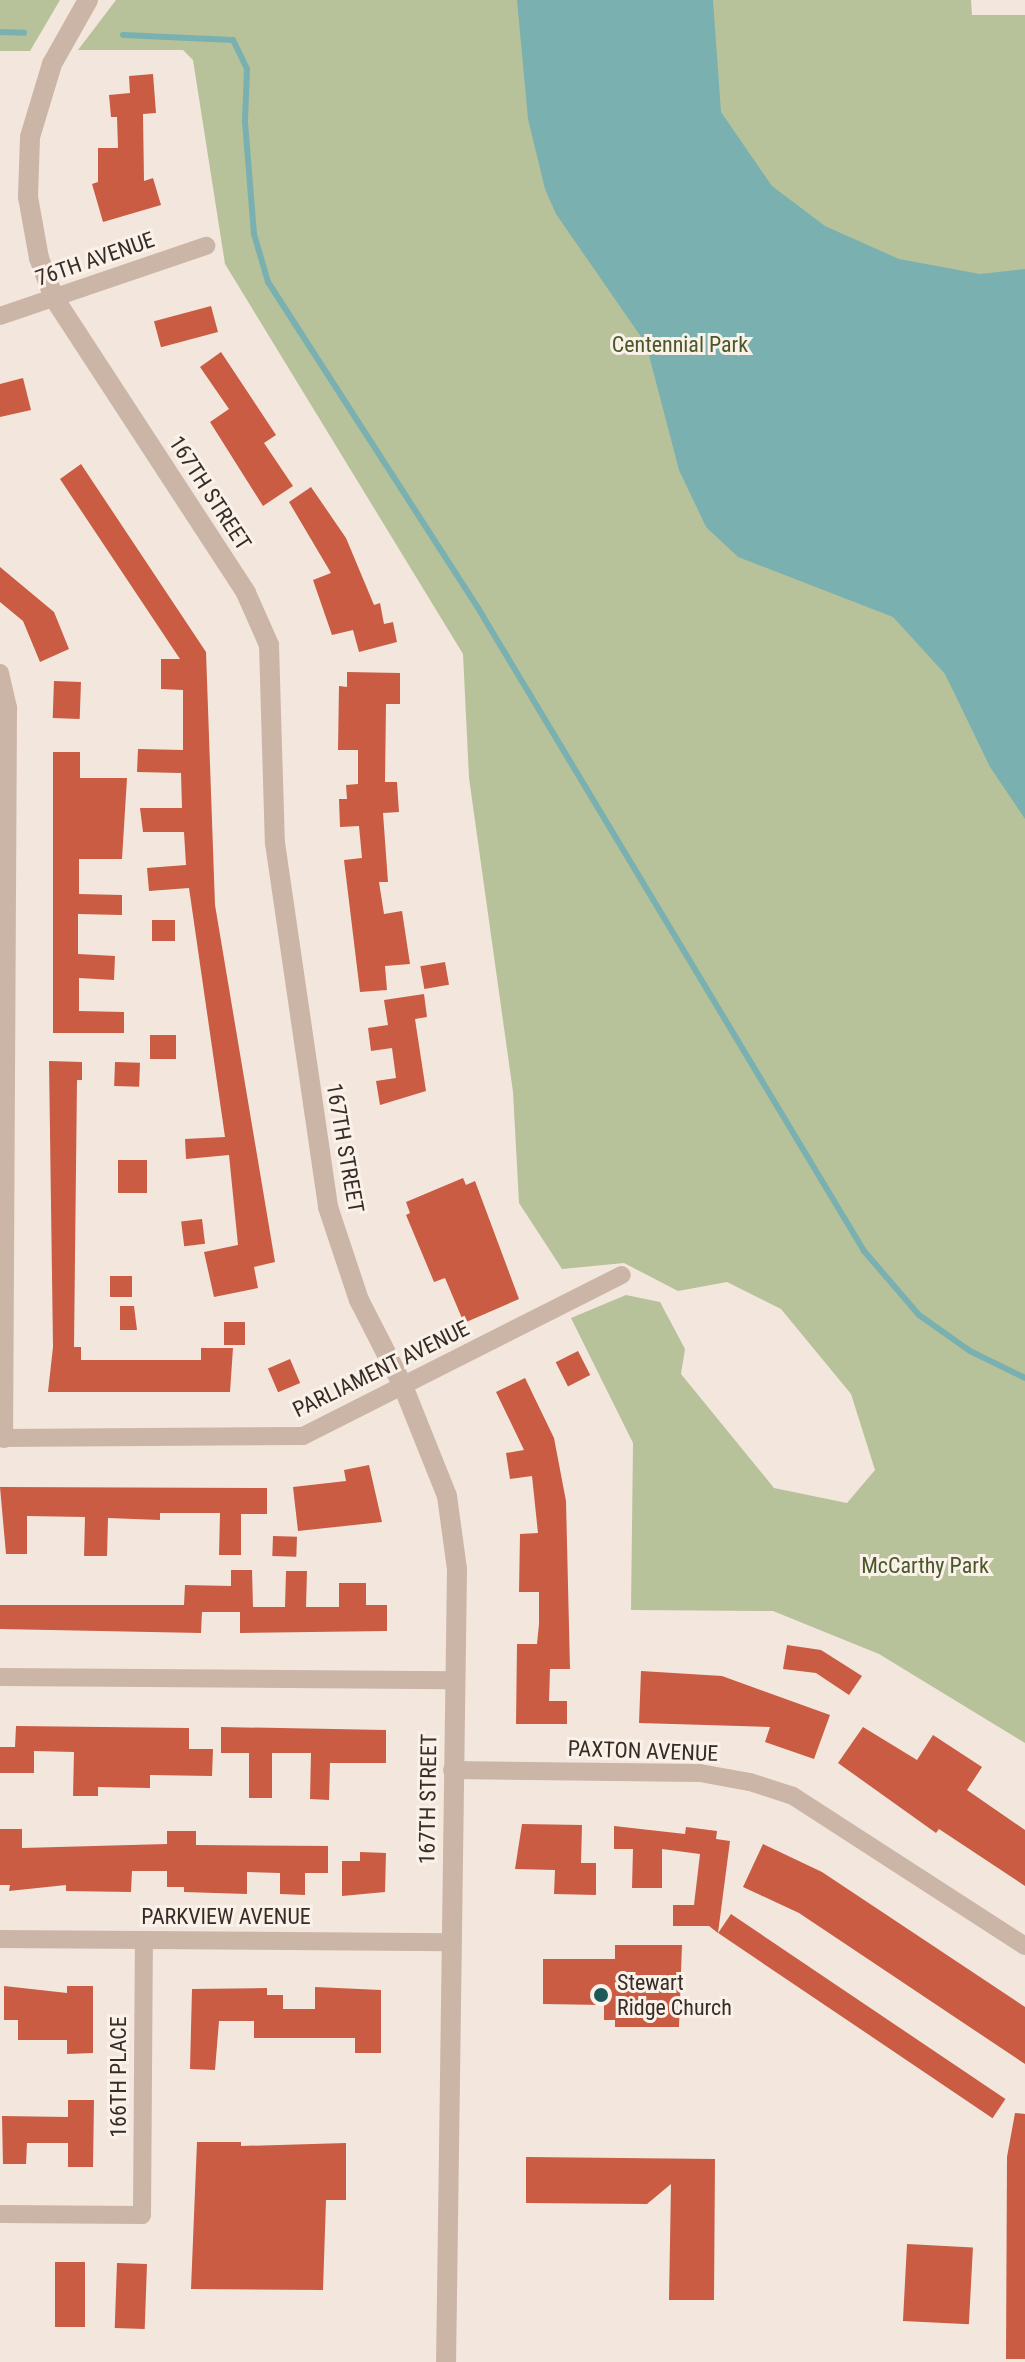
<!DOCTYPE html>
<style>
body{margin:0}
#map{position:relative;width:1025px;height:2362px;overflow:hidden;background:#f3e6dc;font-family:"Roboto Condensed",sans-serif}
div>[style]{position:absolute}
.green>*{inset:0;background:#b7c29b}
.water>*{inset:0;background:#7ab1b0}
.stream>*{height:6px;margin:-3px;padding:0 3px;transform-origin:3px;border-radius:3px;background:#7ab1b0}
.building>*{inset:0;background:#c95c43;transform-origin:0 0}
.minor>*{height:18px;margin:-9px;padding:0 9px;transform-origin:9px;border-radius:9px;background:#cbb5a7}
.tertiary>*{height:20px;margin:-10px;padding:0 10px;transform-origin:10px;border-radius:10px;background:#cbb5a7}
.dots>*{width:22px;height:22px;translate:-50% -50%;box-sizing:border-box;border:4px solid #faf1e8;border-radius:50%}
span{translate:-50% -50%;white-space:nowrap;text-align:center;line-height:1.15;-webkit-text-stroke:6px #faf1e8;paint-order:stroke}
.street-label{font-size:22px;color:#372c28}
.park-label{font-size:22px;color:#49572b}
.poi-label{font-size:22px;color:#372c28}
.left{translate:0 -50%;text-align:left}
</style>
<div id="map">
<div class="green">
<i style="clip-path:polygon(0 0,60px 0,30px 51px,0 51px)"></i>
<i style="clip-path:polygon(116px 0,971px 0,972px 15px,1025px 15px,1025px 1743px,879px 1654px,773px 1611px,631px 1610px,633px 1443px,571px 1318px,626px 1295px,660px 1302px,685px 1349px,681px 1374px,774px 1488px,847px 1503px,875px 1470px,851px 1394px,781px 1309px,727px 1282px,678px 1291px,624px 1263px,562px 1269px,519px 1203px,513px 1092px,469px 778px,463px 654px,225px 264px,193px 60px,183px 50px,78px 50px)"></i>
</div>
<div class="water">
<i style="clip-path:polygon(517px 0,713px 0,721px 112px,772px 186px,825px 226px,899px 259px,980px 274px,1025px 269px,1025px 819px,990px 767px,945px 674px,893px 617px,738px 557px,706px 527px,679px 470px,646px 344px,556px 214px,545px 189px,528px 119px)"></i>
</div>
<div class="stream">
<i style="left:0;top:32px;width:24px;rotate:2deg"></i>
<i style="left:123px;top:35px;width:110px;rotate:2.6deg"></i>
<i style="left:233px;top:40px;width:32px;rotate:64deg"></i>
<i style="left:247px;top:69px;width:53px;rotate:92.2deg"></i>
<i style="left:245px;top:122px;width:112px;rotate:85.4deg"></i>
<i style="left:254px;top:234px;width:50px;rotate:73.7deg"></i>
<i style="left:268px;top:282px;width:388px;rotate:57.2deg"></i>
<i style="left:478px;top:608px;width:750px;rotate:59.02deg"></i>
<i style="left:864px;top:1251px;width:84px;rotate:49.3deg"></i>
<i style="left:919px;top:1315px;width:62px;rotate:35.2deg"></i>
<i style="left:970px;top:1351px;width:61px;rotate:26.1deg"></i>
</div>
<div class="building">
<i style="clip-path:polygon(153px 74px,156px 113px,143px 114px,144px 181px,153px 178px,161px 205px,103px 222px,92px 184px,98px 182px,98px 148px,118px 148px,117px 117px,111px 117px,109px 95px,130px 93px,129px 76px)"></i>
<i style="left:211px;top:306px;width:27px;height:59px;rotate:75deg"></i>
<i style="clip-path:polygon(221px 352px,276px 435px,264px 443px,293px 486px,263px 506px,210px 422px,229px 409px,200px 367px)"></i>
<i style="clip-path:polygon(23px 378px,31px 410px,0 417px,0 384px)"></i>
<i style="clip-path:polygon(81px 464px,206px 652px,215px 905px,275px 1262px,254px 1267px,258px 1288px,214px 1297px,204px 1252px,238px 1245px,229px 1155px,186px 1159px,185px 1139px,225px 1137px,189px 888px,149px 891px,147px 868px,186px 865px,184px 832px,143px 832px,140px 808px,182px 808px,181px 773px,137px 772px,138px 749px,183px 750px,183px 690px,161px 689px,161px 659px,180px 659px,60px 479px)"></i>
<i style="clip-path:polygon(311px 487px,346px 538px,374px 605px,380px 603px,384px 624px,393px 622px,397px 642px,359px 652px,353px 630px,332px 635px,313px 580px,331px 573px,289px 502px)"></i>
<i style="clip-path:polygon(0 567px,54px 612px,69px 649px,40px 662px,23px 621px,0 602px)"></i>
<i style="clip-path:polygon(347px 672px,400px 673px,400px 704px,386px 704px,385px 782px,397px 782px,399px 812px,383px 813px,388px 882px,379px 882px,384px 914px,402px 911px,410px 964px,385px 966px,387px 990px,360px 992px,344px 860px,362px 858px,359px 826px,340px 827px,339px 799px,347px 799px,346px 785px,358px 784px,358px 750px,338px 750px,339px 686px,347px 687px)"></i>
<i style="left:54px;top:681px;width:27px;height:37px;rotate:2deg"></i>
<i style="clip-path:polygon(53px 752px,80px 752px,80px 778px,127px 778px,122px 859px,79px 859px,79px 894px,122px 895px,122px 915px,78px 914px,78px 954px,115px 956px,114px 980px,79px 978px,79px 1011px,124px 1012px,124px 1033px,53px 1033px)"></i>
<i style="left:175px;top:920px;width:21px;height:23px;rotate:90deg"></i>
<i style="left:445px;top:962px;width:23px;height:25px;rotate:80deg"></i>
<i style="clip-path:polygon(424px 994px,427px 1017px,415px 1019px,426px 1091px,380px 1105px,376px 1081px,396px 1078px,392px 1048px,371px 1051px,368px 1028px,388px 1025px,384px 1000px)"></i>
<i style="left:176px;top:1035px;width:24px;height:26px;rotate:90deg"></i>
<i style="clip-path:polygon(49px 1061px,82px 1062px,82px 1080px,77px 1080px,74px 1347px,81px 1347px,81px 1360px,201px 1360px,201px 1348px,233px 1348px,230px 1392px,48px 1392px,53px 1347px)"></i>
<i style="left:115px;top:1062px;width:25px;height:24px;rotate:2deg"></i>
<i style="left:118px;top:1160px;width:29px;height:33px"></i>
<i style="clip-path:polygon(463px 1178px,466px 1185px,475px 1181px,519px 1299px,464px 1323px,445px 1278px,434px 1282px,406px 1215px,410px 1213px,406px 1202px)"></i>
<i style="left:202px;top:1219px;width:25px;height:21px;rotate:83deg"></i>
<i style="left:110px;top:1276px;width:22px;height:21px"></i>
<i style="clip-path:polygon(120px 1306px,134px 1306px,137px 1330px,120px 1330px)"></i>
<i style="left:224px;top:1322px;width:21px;height:23px"></i>
<i style="left:578px;top:1351px;width:27px;height:25px;rotate:63deg"></i>
<i style="left:290px;top:1359px;width:26px;height:24px;rotate:67deg"></i>
<i style="clip-path:polygon(525px 1378px,554px 1438px,566px 1501px,570px 1669px,550px 1669px,549px 1701px,567px 1701px,567px 1724px,516px 1724px,517px 1644px,537px 1644px,539px 1624px,539px 1592px,519px 1592px,520px 1534px,538px 1533px,532px 1476px,510px 1479px,506px 1453px,524px 1450px,496px 1392px)"></i>
<i style="clip-path:polygon(369px 1465px,382px 1522px,298px 1531px,293px 1487px,346px 1481px,344px 1470px)"></i>
<i style="clip-path:polygon(0 1487px,267px 1488px,267px 1514px,241px 1514px,241px 1555px,219px 1555px,220px 1513px,160px 1513px,160px 1520px,108px 1518px,107px 1556px,84px 1556px,85px 1517px,27px 1516px,27px 1554px,6px 1554px)"></i>
<i style="left:273px;top:1536px;width:24px;height:20px;rotate:2deg"></i>
<i style="clip-path:polygon(231px 1570px,252px 1570px,253px 1607px,285px 1607px,286px 1571px,307px 1571px,306px 1607px,339px 1607px,339px 1583px,366px 1583px,366px 1605px,387px 1605px,387px 1631px,240px 1633px,240px 1612px,202px 1612px,201px 1633px,0 1629px,0 1605px,184px 1605px,185px 1585px,231px 1586px)"></i>
<i style="clip-path:polygon(787px 1645px,821px 1650px,862px 1676px,849px 1695px,816px 1673px,783px 1669px)"></i>
<i style="clip-path:polygon(641px 1671px,722px 1676px,830px 1715px,814px 1759px,765px 1742px,770px 1727px,639px 1723px)"></i>
<i style="clip-path:polygon(16px 1726px,189px 1728px,189px 1749px,213px 1749px,212px 1776px,150px 1775px,150px 1788px,98px 1787px,98px 1796px,73px 1796px,74px 1752px,34px 1751px,34px 1773px,0 1773px,0 1747px,15px 1747px)"></i>
<i style="clip-path:polygon(221px 1727px,386px 1730px,386px 1763px,330px 1763px,329px 1800px,310px 1799px,311px 1753px,272px 1753px,272px 1798px,249px 1798px,249px 1753px,221px 1753px)"></i>
<i style="clip-path:polygon(863px 1727px,917px 1760px,933px 1735px,982px 1767px,967px 1790px,1025px 1830px,1025px 1886px,939px 1829px,936px 1833px,838px 1763px)"></i>
<i style="clip-path:polygon(522px 1824px,582px 1825px,581px 1863px,596px 1863px,596px 1895px,554px 1894px,555px 1870px,515px 1869px)"></i>
<i style="clip-path:polygon(614px 1826px,685px 1834px,686px 1827px,717px 1831px,716px 1839px,730px 1841px,718px 1933px,709px 1926px,673px 1926px,673px 1905px,694px 1905px,700px 1854px,662px 1849px,662px 1888px,632px 1888px,633px 1849px,614px 1849px)"></i>
<i style="clip-path:polygon(0 1829px,22px 1829px,22px 1848px,167px 1844px,167px 1831px,196px 1831px,196px 1845px,328px 1846px,328px 1873px,305px 1873px,305px 1895px,280px 1894px,280px 1873px,247px 1872px,247px 1894px,184px 1892px,184px 1887px,167px 1887px,167px 1871px,132px 1871px,131px 1892px,66px 1891px,66px 1885px,9px 1891px,10px 1885px,0 1885px)"></i>
<i style="clip-path:polygon(763px 1844px,822px 1872px,1025px 2007px,1025px 2064px,799px 1913px,743px 1887px)"></i>
<i style="clip-path:polygon(360px 1852px,386px 1853px,385px 1892px,342px 1896px,342px 1861px,360px 1861px)"></i>
<i style="left:731px;top:1914px;width:331px;height:23px;rotate:34deg"></i>
<i style="clip-path:polygon(615px 1945px,682px 1945px,679px 2027px,615px 2027px,615px 2020px,604px 2020px,604px 2005px,543px 2004px,543px 1959px,615px 1959px)"></i>
<i style="clip-path:polygon(4px 1986px,67px 1993px,67px 1986px,93px 1986px,93px 2053px,67px 2054px,67px 2040px,18px 2040px,18px 2020px,4px 2020px)"></i>
<i style="clip-path:polygon(315px 1987px,381px 1990px,381px 2053px,355px 2053px,355px 2038px,254px 2038px,254px 2021px,219px 2021px,215px 2070px,190px 2069px,192px 1989px,267px 1988px,267px 1995px,283px 1995px,283px 2009px,315px 2009px)"></i>
<i style="clip-path:polygon(68px 2100px,94px 2100px,93px 2167px,68px 2167px,68px 2143px,27px 2143px,26px 2164px,3px 2164px,2px 2116px,68px 2117px)"></i>
<i style="clip-path:polygon(1015px 2113px,1025px 2114px,1025px 2359px,1006px 2359px,1007px 2157px)"></i>
<i style="clip-path:polygon(197px 2142px,241px 2142px,241px 2146px,346px 2143px,346px 2200px,326px 2200px,323px 2290px,191px 2289px)"></i>
<i style="clip-path:polygon(526px 2157px,715px 2159px,714px 2300px,669px 2300px,671px 2184px,647px 2204px,526px 2203px)"></i>
<i style="left:907px;top:2244px;width:66px;height:77px;rotate:3deg"></i>
<i style="left:55px;top:2262px;width:30px;height:65px"></i>
<i style="left:117px;top:2263px;width:30px;height:65px;rotate:2deg"></i>
</div>
<div class="minor">
<i style="left:0;top:316px;width:218px;rotate:-18.8deg"></i>
<i style="left:0;top:673px;width:36px;rotate:77deg"></i>
<i style="left:8px;top:708px;width:731px;rotate:90.31deg"></i>
<i style="left:0;top:1438px;width:303px;rotate:-0.4deg"></i>
<i style="left:303px;top:1436px;width:357px;rotate:-26.8deg"></i>
<i style="left:0;top:1677px;width:453px;rotate:0.4deg"></i>
<i style="left:452px;top:1770px;width:248px;rotate:0.7deg"></i>
<i style="left:700px;top:1773px;width:51px;rotate:10.2deg"></i>
<i style="left:750px;top:1782px;width:45px;rotate:18deg"></i>
<i style="left:793px;top:1796px;width:276px;rotate:32.9deg"></i>
<i style="left:0;top:1939px;width:451px;rotate:0.4deg"></i>
<i style="left:0;top:2214px;width:142px;rotate:0.4deg"></i>
<i style="left:142px;top:2215px;width:275px;rotate:-89.6deg"></i>
</div>
<div class="tertiary">
<i style="left:88px;top:0;width:73px;rotate:119.4deg"></i>
<i style="left:52px;top:64px;width:76px;rotate:106.8deg"></i>
<i style="left:30px;top:137px;width:60px;rotate:91.9deg"></i>
<i style="left:28px;top:197px;width:62px;rotate:79.8deg"></i>
<i style="left:39px;top:258px;width:43px;rotate:69.4deg"></i>
<i style="left:54px;top:298px;width:352px;rotate:56.9deg"></i>
<i style="left:246px;top:593px;width:57px;rotate:66.1deg"></i>
<i style="left:269px;top:645px;width:198px;rotate:88.3deg"></i>
<i style="left:275px;top:843px;width:368px;rotate:81.7deg"></i>
<i style="left:328px;top:1207px;width:98px;rotate:71.6deg"></i>
<i style="left:359px;top:1300px;width:97px;rotate:62.9deg"></i>
<i style="left:403px;top:1386px;width:118px;rotate:68.2deg"></i>
<i style="left:447px;top:1496px;width:74px;rotate:82.2deg"></i>
<i style="left:457px;top:1569px;width:793px;rotate:90.79deg"></i>
</div>
<div class="dots">
<i style="left:601px;top:1995px;background:#1c5a5a"></i>
</div>
<div class="street-label">
<span style="left:95px;top:259px;rotate:-19deg">76TH AVENUE</span>
<span style="left:210px;top:493px;rotate:57deg">167TH STREET</span>
<span style="left:345px;top:1148px;rotate:80deg">167TH STREET</span>
<span style="left:381px;top:1369px;rotate:-26deg">PARLIAMENT AVENUE</span>
<span style="left:643px;top:1751px;rotate:2deg">PAXTON AVENUE</span>
<span style="left:428px;top:1799px;rotate:-89deg">167TH STREET</span>
<span style="left:226px;top:1917px">PARKVIEW AVENUE</span>
<span style="left:119px;top:2077px;rotate:-90deg">166TH PLACE</span>
</div>
<div class="park-label">
<span style="left:680px;top:345px">Centennial Park</span>
<span style="left:925px;top:1566px">McCarthy Park</span>
</div>
<div class="poi-label">
<span class="left" style="left:617px;top:1995px">Stewart<br>Ridge Church</span>
</div>
</div>
